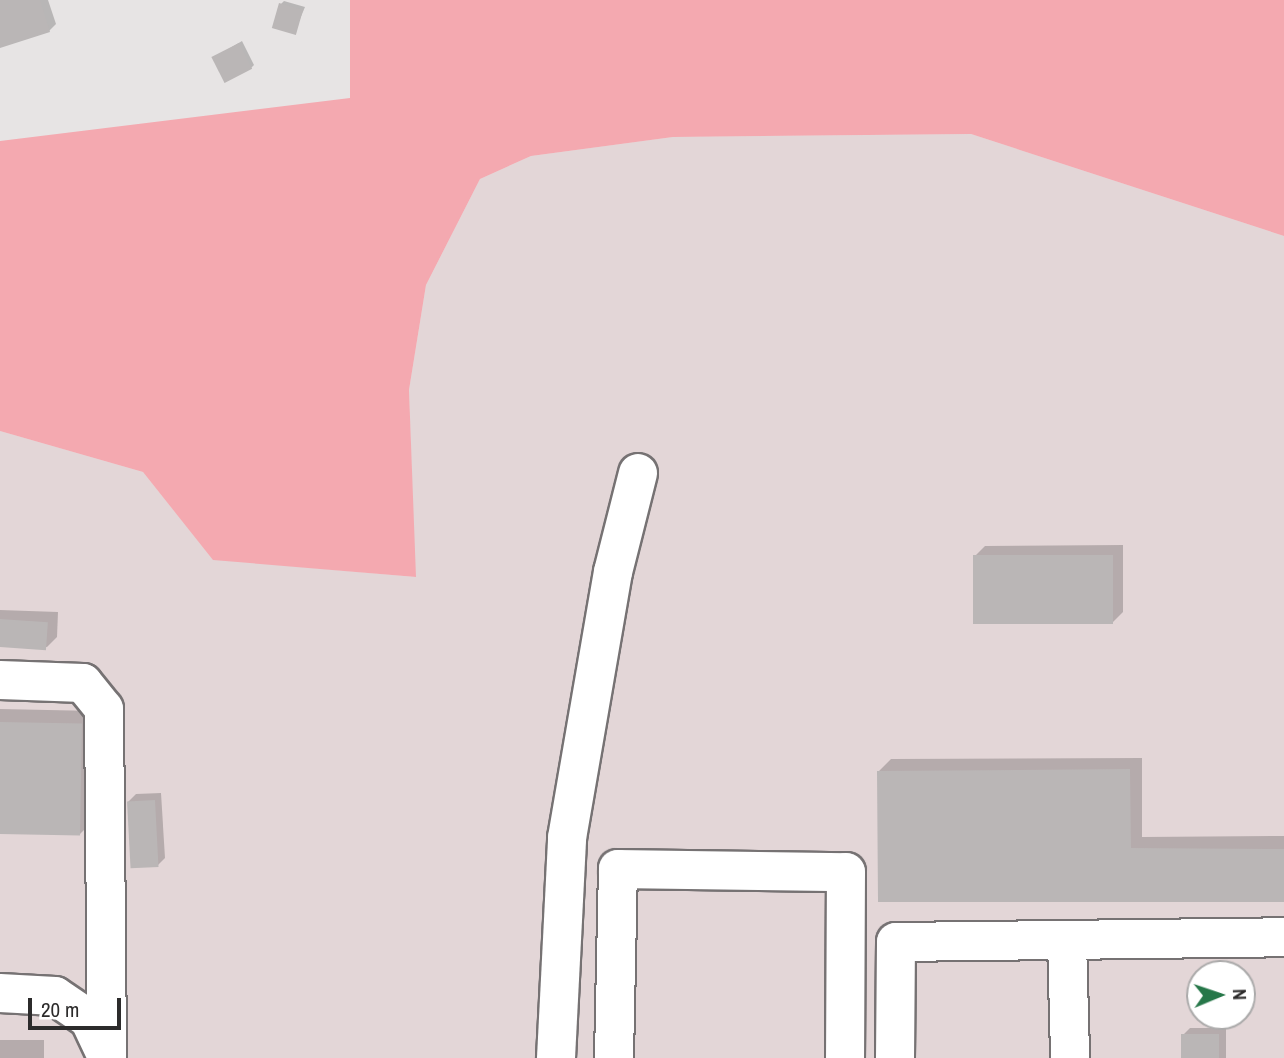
<!DOCTYPE html>
<style>
body{margin:0}
#map{position:relative;width:1284px;height:1058px;overflow:hidden;background:#e7e4e4;font-family:"Archivo Narrow",sans-serif}
div>[style]{position:absolute}
.built>*{inset:0;background:#e3d6d7}
.green>*{inset:0;background:#f4a9b0}
.shadow>*{inset:0;background:#0003;transform-origin:0 0}
.building>*{inset:0;background:#bab6b6;transform-origin:0 0}
.roads{filter:drop-shadow(2px 0 #767273) drop-shadow(-2px 0 #767273) drop-shadow(0 2px #767273) drop-shadow(0 -2px #767273)}
.minor>*{height:38px;margin:-19px;padding:0 19px;transform-origin:19px;border-radius:19px;background:#fff}
span{translate:-50% -50%;white-space:nowrap;text-align:center;line-height:1.15;-webkit-text-stroke:6px #fff;paint-order:stroke}
.north{position:absolute;left:1186px;top:960px;width:70px;height:70px;box-sizing:border-box;background:#fff;border:2px solid #abaaaa;border-radius:50%;rotate:88deg;font-size:19px;font-weight:700;line-height:28px;text-align:center;color:#2c2b2b}
.north::after{content:'';display:block;margin:auto;width:24px;height:32px;background:#267749;clip-path:polygon(50% 0,100% 100%,50% 72%,0 100%)}
.scale{position:absolute;left:28px;top:998px;width:93px;height:32px;box-sizing:border-box;border:4px solid #2c2b2b;border-top:0;padding-left:9px;font-size:21px;line-height:24px;white-space:nowrap;color:#2c2b2b;-webkit-text-stroke:5px #fff;paint-order:stroke}
</style>
<div id="map">
<div class="built">
<i style="clip-path:polygon(evenodd,971px 134px,1284px 236px,1284px 1058px,0 1058px,0 431px,143px 472px,213px 559px,415px 577px,409px 390px,426px 285px,480px 179px,531px 156px,673px 137px,971px 134px,1200px 974px,1242px 974px,1242px 1016px,1200px 1016px,1200px 974px)"></i>
</div>
<div class="green">
<i style="clip-path:polygon(350px 0,1284px 0,1284px 236px,971px 134px,673px 137px,531px 156px,480px 179px,426px 285px,409px 390px,416px 577px,213px 560px,143px 472px,0 431px,0 141px,350px 98px)"></i>
</div>
<div class="shadow">
<i style="clip-path:polygon(0 0,48px 0,56px 24px,49px 31px,0 47px)"></i>
<i style="clip-path:polygon(284px 1px,305px 7px,294px 33px,281px 4px)"></i>
<i style="clip-path:polygon(242px 41px,254px 65px,251px 68px,213px 58px)"></i>
<i style="clip-path:polygon(1123px 545px,1123px 612px,1112px 623px,974px 557px,985px 546px)"></i>
<i style="clip-path:polygon(0 610px,58px 612px,57px 637px,47px 647px,0 646px)"></i>
<i style="clip-path:polygon(0 709px,96px 711px,94px 820px,80px 834px,0 832px)"></i>
<i style="clip-path:polygon(1142px 758px,1142px 837px,1284px 836px,1284px 898px,879px 771px,891px 759px)"></i>
<i style="clip-path:polygon(161px 793px,165px 858px,157px 866px,128px 802px,136px 794px)"></i>
<i style="clip-path:polygon(1190px 1028px,1226px 1028px,1226px 1058px,1183px 1058px,1183px 1035px)"></i>
<i style="left:0;top:1040px;width:44px;height:18px"></i>
</div>
<div class="building">
<i style="clip-path:polygon(0 0,40px 0,50px 32px,0 48px)"></i>
<i style="left:279px;top:3px;width:25px;height:26px;rotate:16deg"></i>
<i style="left:239px;top:43px;width:29px;height:31px;rotate:63deg"></i>
<i style="left:1113px;top:555px;width:69px;height:140px;rotate:90deg"></i>
<i style="left:0;top:619px;width:48px;height:28px;rotate:4deg"></i>
<i style="left:0;top:722px;width:82px;height:112px;rotate:1deg"></i>
<i style="clip-path:polygon(1130px 769px,1131px 848px,1284px 849px,1284px 902px,878px 902px,877px 771px)"></i>
<i style="left:155px;top:800px;width:67px;height:28px;rotate:87deg"></i>
<i style="left:1181px;top:1034px;width:38px;height:24px"></i>
</div>
<div class="roads">
<div class="minor">
<i style="left:0;top:680px;width:83px;rotate:2.1deg"></i>
<i style="left:83px;top:683px;width:33px;rotate:51deg"></i>
<i style="left:104px;top:709px;width:347px;rotate:89.5deg"></i>
<i style="left:1067px;top:940px;width:118px;rotate:88.5deg"></i>
<i style="left:0;top:993px;width:55px;rotate:3.1deg"></i>
<i style="left:55px;top:996px;width:41px;rotate:34.1deg"></i>
<i style="left:89px;top:1019px;width:42px;rotate:64.7deg"></i>
<i style="left:556px;top:1058px;width:220px;rotate:-87.1deg"></i>
<i style="left:567px;top:838px;width:270px;rotate:-80.2deg"></i>
<i style="left:613px;top:572px;width:102px;rotate:-75.8deg"></i>
<i style="left:614px;top:1058px;width:189px;rotate:-88.8deg"></i>
<i style="left:618px;top:869px;width:228px;rotate:0.8deg"></i>
<i style="left:846px;top:872px;width:186px;rotate:90.3deg"></i>
<i style="left:895px;top:1058px;width:116px;rotate:-89.5deg"></i>
<i style="left:896px;top:942px;width:388px;rotate:-0.7deg"></i>
</div>
</div>
<div class="north">N</div>
<div class="scale">20 m</div>
</div>
